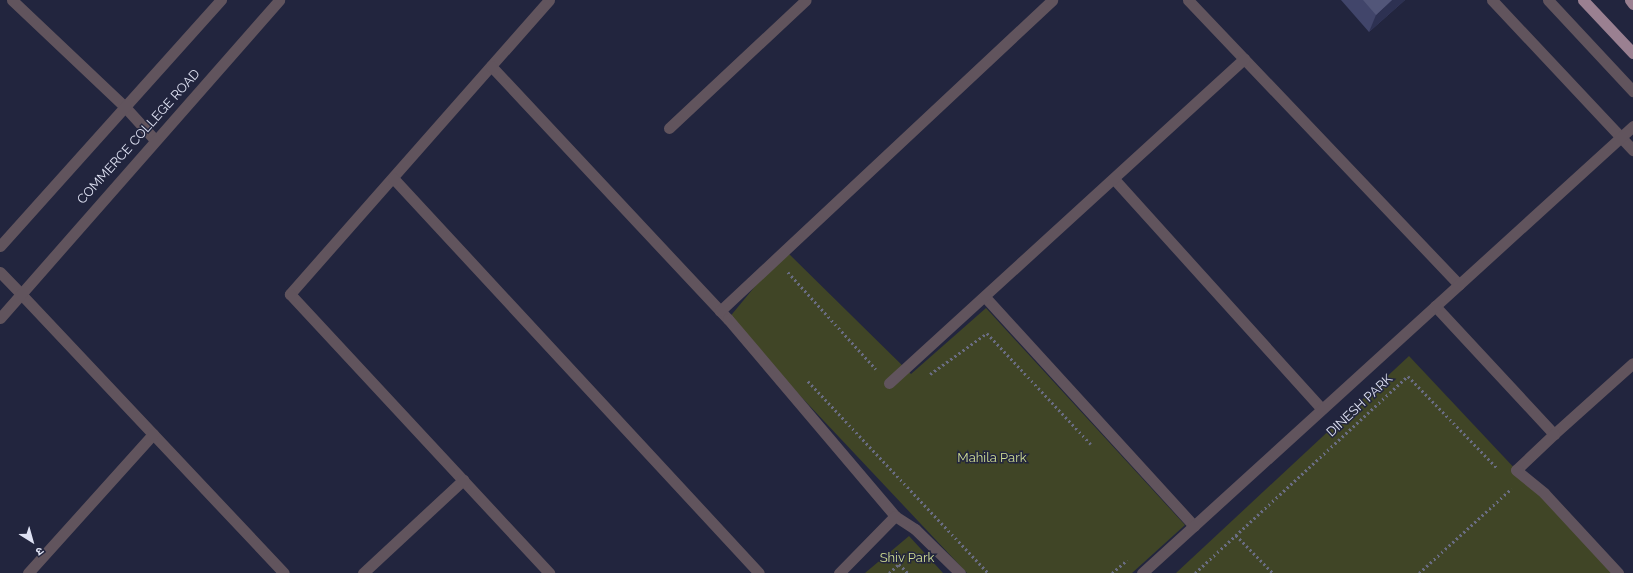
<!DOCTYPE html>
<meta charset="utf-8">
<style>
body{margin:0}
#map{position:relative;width:1633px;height:573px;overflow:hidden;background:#22253e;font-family:Raleway,"Noto Sans Devanagari",sans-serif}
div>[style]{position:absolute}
.green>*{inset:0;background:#404526}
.path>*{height:2.5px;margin-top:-1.25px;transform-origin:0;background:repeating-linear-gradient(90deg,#6a6d83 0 2px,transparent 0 5px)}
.minor>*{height:11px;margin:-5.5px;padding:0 5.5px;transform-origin:5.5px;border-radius:5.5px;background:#61545d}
.tertiary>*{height:11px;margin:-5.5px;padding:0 5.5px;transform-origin:5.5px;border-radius:5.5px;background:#61545d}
.primary>*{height:11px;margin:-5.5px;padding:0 5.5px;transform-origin:5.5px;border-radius:5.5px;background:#9a8091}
.wall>*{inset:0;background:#41456a}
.shaded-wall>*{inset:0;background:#2d3152}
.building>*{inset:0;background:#525679}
span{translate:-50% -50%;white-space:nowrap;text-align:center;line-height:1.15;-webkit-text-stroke:3px #22253e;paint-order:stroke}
.street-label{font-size:13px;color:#dee1f2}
.park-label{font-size:13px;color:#d0de94}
.north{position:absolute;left:12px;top:521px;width:40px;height:40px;-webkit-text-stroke:3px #22253e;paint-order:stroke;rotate:143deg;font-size:11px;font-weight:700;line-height:16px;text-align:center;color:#dee1f2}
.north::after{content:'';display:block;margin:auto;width:14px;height:18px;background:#dee1f2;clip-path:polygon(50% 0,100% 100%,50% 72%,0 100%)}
</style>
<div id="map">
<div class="green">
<i style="clip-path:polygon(785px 250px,911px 374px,986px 308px,1185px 525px,1132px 573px,967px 573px,728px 319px)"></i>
<i style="clip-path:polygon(1409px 356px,1613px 573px,1176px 573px)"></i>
<i style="clip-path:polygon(909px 536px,943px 573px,865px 573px)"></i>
</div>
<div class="path">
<i style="left:788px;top:272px;width:131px;rotate:47.8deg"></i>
<i style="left:930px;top:374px;width:70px;rotate:-35.7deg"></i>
<i style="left:987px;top:333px;width:152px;rotate:46.9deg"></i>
<i style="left:808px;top:381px;width:263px;rotate:46.8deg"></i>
<i style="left:1236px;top:535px;width:53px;rotate:45.8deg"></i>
<i style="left:889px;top:573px;width:13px;rotate:-42deg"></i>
<i style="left:899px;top:564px;width:13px;rotate:45deg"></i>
<i style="left:1112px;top:573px;width:20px;rotate:-41deg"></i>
<i style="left:1195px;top:573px;width:290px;rotate:-42.8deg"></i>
<i style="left:1408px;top:376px;width:129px;rotate:45.9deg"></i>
<i style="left:1419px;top:573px;width:125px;rotate:-42.4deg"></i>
</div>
<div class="minor">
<i style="left:12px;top:0;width:156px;rotate:43.4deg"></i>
<i style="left:125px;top:107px;width:45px;rotate:47.7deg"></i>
<i style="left:549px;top:0;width:392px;rotate:131.4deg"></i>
<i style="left:290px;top:294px;width:381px;rotate:47.1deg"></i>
<i style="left:1188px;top:0;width:393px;rotate:46.4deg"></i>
<i style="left:1492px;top:0;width:206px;rotate:46.8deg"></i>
<i style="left:491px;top:66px;width:347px;rotate:46.9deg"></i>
<i style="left:728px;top:319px;width:258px;rotate:49.7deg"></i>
<i style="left:895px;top:516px;width:24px;rotate:33deg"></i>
<i style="left:915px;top:529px;width:63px;rotate:44.4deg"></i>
<i style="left:669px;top:128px;width:187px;rotate:-43.1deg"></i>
<i style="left:393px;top:178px;width:538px;rotate:47.18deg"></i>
<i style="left:1114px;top:179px;width:310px;rotate:47.9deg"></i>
<i style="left:21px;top:294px;width:383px;rotate:46.7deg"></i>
<i style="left:985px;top:297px;width:310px;rotate:47.6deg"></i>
<i style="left:1435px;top:306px;width:175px;rotate:47.1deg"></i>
<i style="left:1554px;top:434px;width:106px;rotate:-41.9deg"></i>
<i style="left:720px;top:311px;width:455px;rotate:-43.1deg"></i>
<i style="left:889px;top:383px;width:481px;rotate:-42.4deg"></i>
<i style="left:1554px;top:434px;width:52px;rotate:136.5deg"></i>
<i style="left:1516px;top:470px;width:36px;rotate:39deg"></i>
<i style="left:1544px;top:493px;width:109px;rotate:47.2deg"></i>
<i style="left:28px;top:573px;width:187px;rotate:-48deg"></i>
<i style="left:363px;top:573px;width:137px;rotate:-42.9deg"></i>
<i style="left:839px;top:573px;width:80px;rotate:-45.5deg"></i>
<i style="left:1142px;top:573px;width:664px;rotate:-42.31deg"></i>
</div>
<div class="tertiary">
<i style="left:1548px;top:0;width:125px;rotate:47deg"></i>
<i style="left:0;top:246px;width:331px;rotate:-48.1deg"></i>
<i style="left:0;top:272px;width:30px;rotate:46deg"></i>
<i style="left:0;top:318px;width:423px;rotate:-48.7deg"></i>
</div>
<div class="primary">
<i style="left:1583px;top:0;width:73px;rotate:46.7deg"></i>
<i style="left:1630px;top:0;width:5px;rotate:53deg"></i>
</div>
<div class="wall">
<i style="clip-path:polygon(1341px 0,1405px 0,1369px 32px)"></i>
</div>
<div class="shaded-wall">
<i style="clip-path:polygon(1392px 0,1405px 0,1369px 32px,1376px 15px)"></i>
</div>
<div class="building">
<i style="clip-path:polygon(1363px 0,1392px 0,1376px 15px)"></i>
</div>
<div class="street-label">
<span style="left:139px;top:137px;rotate:-48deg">COMMERCE COLLEGE ROAD</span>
<span style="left:1360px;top:406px;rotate:-43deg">DINESH PARK</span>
</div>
<div class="park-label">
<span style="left:992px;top:458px">Mahila Park</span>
<span style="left:907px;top:558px">Shiv Park</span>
</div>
<div class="north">उ</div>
</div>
